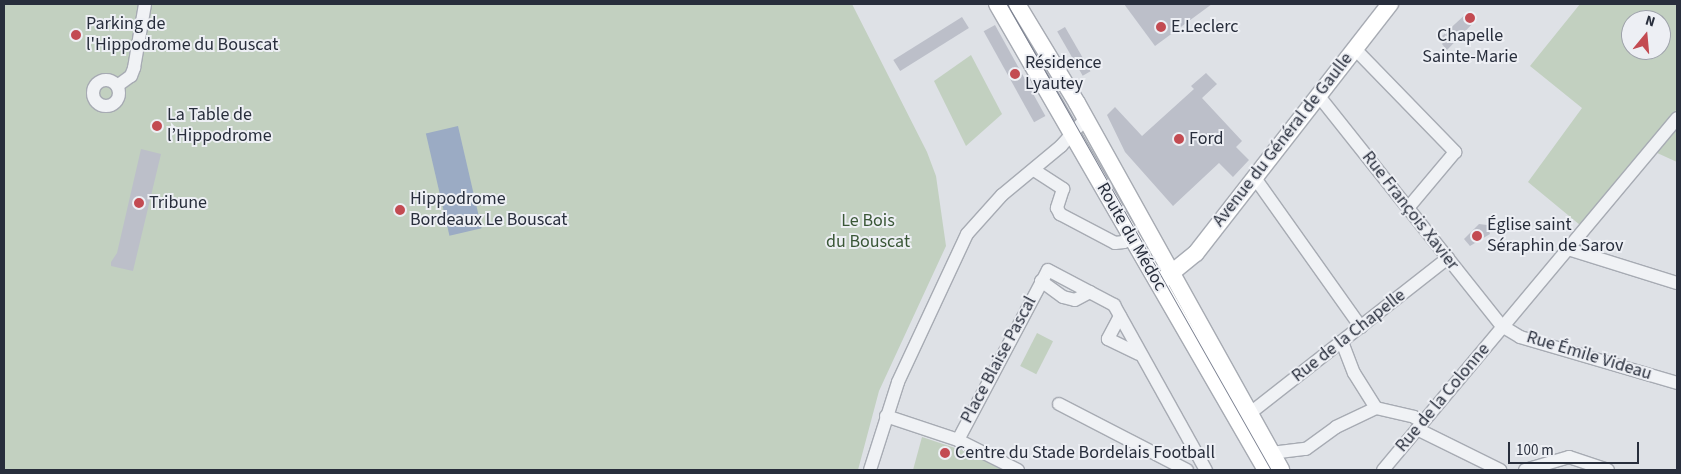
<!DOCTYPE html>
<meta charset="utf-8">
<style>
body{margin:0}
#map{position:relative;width:1681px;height:474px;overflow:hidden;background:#dee1e6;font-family:"Source Sans 3",sans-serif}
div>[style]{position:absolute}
.green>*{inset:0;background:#c2d0c0;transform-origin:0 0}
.water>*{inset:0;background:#9babc4;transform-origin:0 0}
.building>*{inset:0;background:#bcbfc9;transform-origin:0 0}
.roads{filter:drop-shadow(1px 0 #a7abb3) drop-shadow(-1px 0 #a7abb3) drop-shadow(0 1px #a7abb3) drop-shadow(0 -1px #a7abb3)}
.minor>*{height:12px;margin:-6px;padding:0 6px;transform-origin:6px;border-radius:6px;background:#f0f2f5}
.minor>.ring{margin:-6px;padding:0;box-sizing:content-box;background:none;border:12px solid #f0f2f5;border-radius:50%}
.major>*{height:16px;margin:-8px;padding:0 8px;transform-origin:8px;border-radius:8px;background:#fff}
.tram>*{height:1px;margin:-0.5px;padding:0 0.5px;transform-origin:0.5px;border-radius:0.5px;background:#797f8f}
.dots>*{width:14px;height:14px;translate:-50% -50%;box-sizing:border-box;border:2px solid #edeff4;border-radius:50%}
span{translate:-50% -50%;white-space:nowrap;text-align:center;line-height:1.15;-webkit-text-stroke:4px #edeff4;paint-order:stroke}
.poi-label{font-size:18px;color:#282e3c}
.left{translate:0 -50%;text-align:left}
.street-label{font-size:18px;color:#282e3c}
.park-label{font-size:18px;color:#3a5737}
.frame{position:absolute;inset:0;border:5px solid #282e3c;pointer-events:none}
.north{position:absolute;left:1621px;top:10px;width:50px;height:50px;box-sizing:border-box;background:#edeff4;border:1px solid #9ea2aa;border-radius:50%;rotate:17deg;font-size:14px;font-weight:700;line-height:20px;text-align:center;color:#282e3c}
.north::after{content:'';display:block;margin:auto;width:18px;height:22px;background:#c34b52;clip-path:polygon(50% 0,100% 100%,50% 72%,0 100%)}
.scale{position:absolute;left:1508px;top:442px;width:131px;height:22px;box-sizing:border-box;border:2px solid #282e3c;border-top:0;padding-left:6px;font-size:15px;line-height:18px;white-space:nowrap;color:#282e3c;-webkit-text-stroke:4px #edeff4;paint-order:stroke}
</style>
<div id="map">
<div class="green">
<i style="clip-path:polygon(4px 4px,852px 4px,927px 152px,936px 176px,946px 246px,879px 391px,858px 470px,4px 470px)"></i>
<i style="clip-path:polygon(evenodd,1580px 4px,1677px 4px,1677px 109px,1580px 225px,1528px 182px,1582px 108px,1530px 66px,1580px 4px,1631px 20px,1661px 20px,1661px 50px,1631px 50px,1631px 20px)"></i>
<i style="clip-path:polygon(971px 55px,1002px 114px,966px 146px,934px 81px)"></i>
<i style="clip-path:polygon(1677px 125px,1677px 162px,1655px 152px)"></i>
<i style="left:1037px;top:333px;width:18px;height:37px;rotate:27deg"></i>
<i style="clip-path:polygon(922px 437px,982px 457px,1006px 470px,913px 470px)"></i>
</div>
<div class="water">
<i style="left:458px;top:126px;width:105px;height:33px;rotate:77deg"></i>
</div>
<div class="building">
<i style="clip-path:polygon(1124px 4px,1212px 4px,1155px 46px)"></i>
<i style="clip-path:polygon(1469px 11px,1477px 19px,1447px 50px,1442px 44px,1446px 40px,1442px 36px)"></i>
<i style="left:962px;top:17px;width:13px;height:81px;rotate:58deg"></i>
<i style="left:995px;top:25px;width:104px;height:13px;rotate:61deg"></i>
<i style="left:1065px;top:27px;width:51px;height:9px;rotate:60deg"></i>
<i style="clip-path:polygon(1206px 73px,1217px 84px,1202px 98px,1242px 141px,1236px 147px,1249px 160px,1233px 177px,1219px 163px,1173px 206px,1125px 152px,1107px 115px,1115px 107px,1142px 136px,1194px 89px,1191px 86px)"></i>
<i style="clip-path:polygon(141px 149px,161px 154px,133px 271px,111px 266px,111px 262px,117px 253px)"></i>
<i style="clip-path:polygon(1479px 224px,1487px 225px,1490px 234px,1470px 246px,1464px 239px)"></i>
</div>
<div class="roads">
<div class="minor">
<i style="left:1355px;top:49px;width:144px;rotate:45.8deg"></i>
<i style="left:1455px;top:152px;width:73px;rotate:130deg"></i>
<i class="ring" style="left:93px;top:80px;width:14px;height:14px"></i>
<i style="left:117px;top:86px;width:17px;rotate:-36deg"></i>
<i style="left:131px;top:76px;width:9px;rotate:-69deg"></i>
<i style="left:134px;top:68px;width:65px;rotate:-80.2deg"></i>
<i style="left:1318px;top:95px;width:295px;rotate:51.5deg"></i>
<i style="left:1502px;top:326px;width:21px;rotate:31deg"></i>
<i style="left:1520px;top:337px;width:164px;rotate:16.3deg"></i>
<i style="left:1034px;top:170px;width:35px;rotate:33deg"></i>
<i style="left:1063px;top:189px;width:20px;rotate:108deg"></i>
<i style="left:1057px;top:208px;width:7px;rotate:63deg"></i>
<i style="left:1060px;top:214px;width:62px;rotate:27.8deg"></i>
<i style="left:1115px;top:243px;width:9px;rotate:-6deg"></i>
<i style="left:1124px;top:242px;width:11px;rotate:-56deg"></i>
<i style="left:1255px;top:178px;width:183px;rotate:54.6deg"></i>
<i style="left:1568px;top:249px;width:114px;rotate:17.3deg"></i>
<i style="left:1041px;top:281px;width:27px;rotate:36deg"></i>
<i style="left:1063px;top:297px;width:12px;rotate:14deg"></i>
<i style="left:1075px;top:300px;width:17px;rotate:-28deg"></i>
<i style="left:1120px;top:316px;width:26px;rotate:118deg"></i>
<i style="left:1108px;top:339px;width:34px;rotate:26deg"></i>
<i style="left:1342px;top:342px;width:33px;rotate:69deg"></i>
<i style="left:1354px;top:373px;width:41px;rotate:57.8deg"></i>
<i style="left:1059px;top:404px;width:144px;rotate:27.3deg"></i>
<i style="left:1249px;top:414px;width:253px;rotate:-38.1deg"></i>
<i style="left:886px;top:416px;width:76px;rotate:18.4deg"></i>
<i style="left:958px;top:440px;width:67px;rotate:26.6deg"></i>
<i style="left:1417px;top:429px;width:93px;rotate:26.3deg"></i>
<i style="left:958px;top:440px;width:192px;rotate:-62.1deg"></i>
<i style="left:1048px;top:270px;width:75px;rotate:27.9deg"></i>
<i style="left:1114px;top:305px;width:189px;rotate:60.9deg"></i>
<i style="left:1271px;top:453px;width:35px;rotate:-7deg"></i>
<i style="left:1306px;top:449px;width:37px;rotate:-36deg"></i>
<i style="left:1336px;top:427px;width:44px;rotate:-25.4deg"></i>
<i style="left:1376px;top:408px;width:39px;rotate:13deg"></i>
<i style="left:1414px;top:417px;width:9px;rotate:32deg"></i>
<i style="left:870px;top:470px;width:92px;rotate:-72.3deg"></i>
<i style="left:898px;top:382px;width:163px;rotate:-65deg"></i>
<i style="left:967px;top:234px;width:52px;rotate:-48.1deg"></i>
<i style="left:1002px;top:195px;width:77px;rotate:-39.7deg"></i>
<i style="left:1061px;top:146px;width:36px;rotate:-48deg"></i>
<i style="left:1383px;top:470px;width:459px;rotate:-50.1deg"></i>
<i style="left:1525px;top:470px;width:46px;rotate:-16.5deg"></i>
<i style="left:1569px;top:457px;width:41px;rotate:18.4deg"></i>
</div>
<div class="major">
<i style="left:997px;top:4px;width:538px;rotate:60deg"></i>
<i style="left:1017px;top:4px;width:116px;rotate:58.8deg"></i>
<i style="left:1077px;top:103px;width:420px;rotate:60.9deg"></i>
<i style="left:1164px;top:279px;width:41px;rotate:-39.1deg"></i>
<i style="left:1196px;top:253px;width:316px;rotate:-52.1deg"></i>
</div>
</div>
<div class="tram">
<i style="left:1007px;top:4px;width:536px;rotate:60.47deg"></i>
</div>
<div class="dots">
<i style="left:1470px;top:18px;background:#c34b52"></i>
<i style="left:1161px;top:27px;background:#c34b52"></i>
<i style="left:76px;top:35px;background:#c34b52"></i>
<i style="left:1015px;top:74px;background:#c34b52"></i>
<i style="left:157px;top:126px;background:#c34b52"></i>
<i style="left:1179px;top:139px;background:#c34b52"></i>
<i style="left:139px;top:203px;background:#c34b52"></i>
<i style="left:400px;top:210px;background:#c34b52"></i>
<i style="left:1477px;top:236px;background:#c34b52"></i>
<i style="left:945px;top:453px;background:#c34b52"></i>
</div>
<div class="poi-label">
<span class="left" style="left:86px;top:35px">Parking de<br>l'Hippodrome du Bouscat</span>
<span class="left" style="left:1171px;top:27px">E.Leclerc</span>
<span style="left:1470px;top:47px">Chapelle<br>Sainte-Marie</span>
<span class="left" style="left:1025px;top:74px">Résidence<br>Lyautey</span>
<span class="left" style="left:167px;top:126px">La Table de<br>l’Hippodrome</span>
<span class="left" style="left:1189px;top:139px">Ford</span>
<span class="left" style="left:410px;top:210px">Hippodrome<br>Bordeaux Le Bouscat</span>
<span class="left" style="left:149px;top:203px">Tribune</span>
<span class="left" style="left:1487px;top:236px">Église saint<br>Séraphin de Sarov</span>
<span class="left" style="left:955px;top:453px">Centre du Stade Bordelais Football</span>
</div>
<div class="street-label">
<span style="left:1283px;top:140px;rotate:-52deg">Avenue du Général de Gaulle</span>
<span style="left:1410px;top:211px;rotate:52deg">Rue François Xavier</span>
<span style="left:1131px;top:237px;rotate:60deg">Route du Médoc</span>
<span style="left:1349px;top:336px;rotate:-38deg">Rue de la Chapelle</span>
<span style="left:1589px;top:356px;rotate:17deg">Rue Émile Videau</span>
<span style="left:999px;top:360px;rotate:-62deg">Place Blaise Pascal</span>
<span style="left:1443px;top:398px;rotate:-50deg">Rue de la Colonne</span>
</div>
<div class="park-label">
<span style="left:868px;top:232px">Le Bois<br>du Bouscat</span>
</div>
<div class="frame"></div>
<div class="north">N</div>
<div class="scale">100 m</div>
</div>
